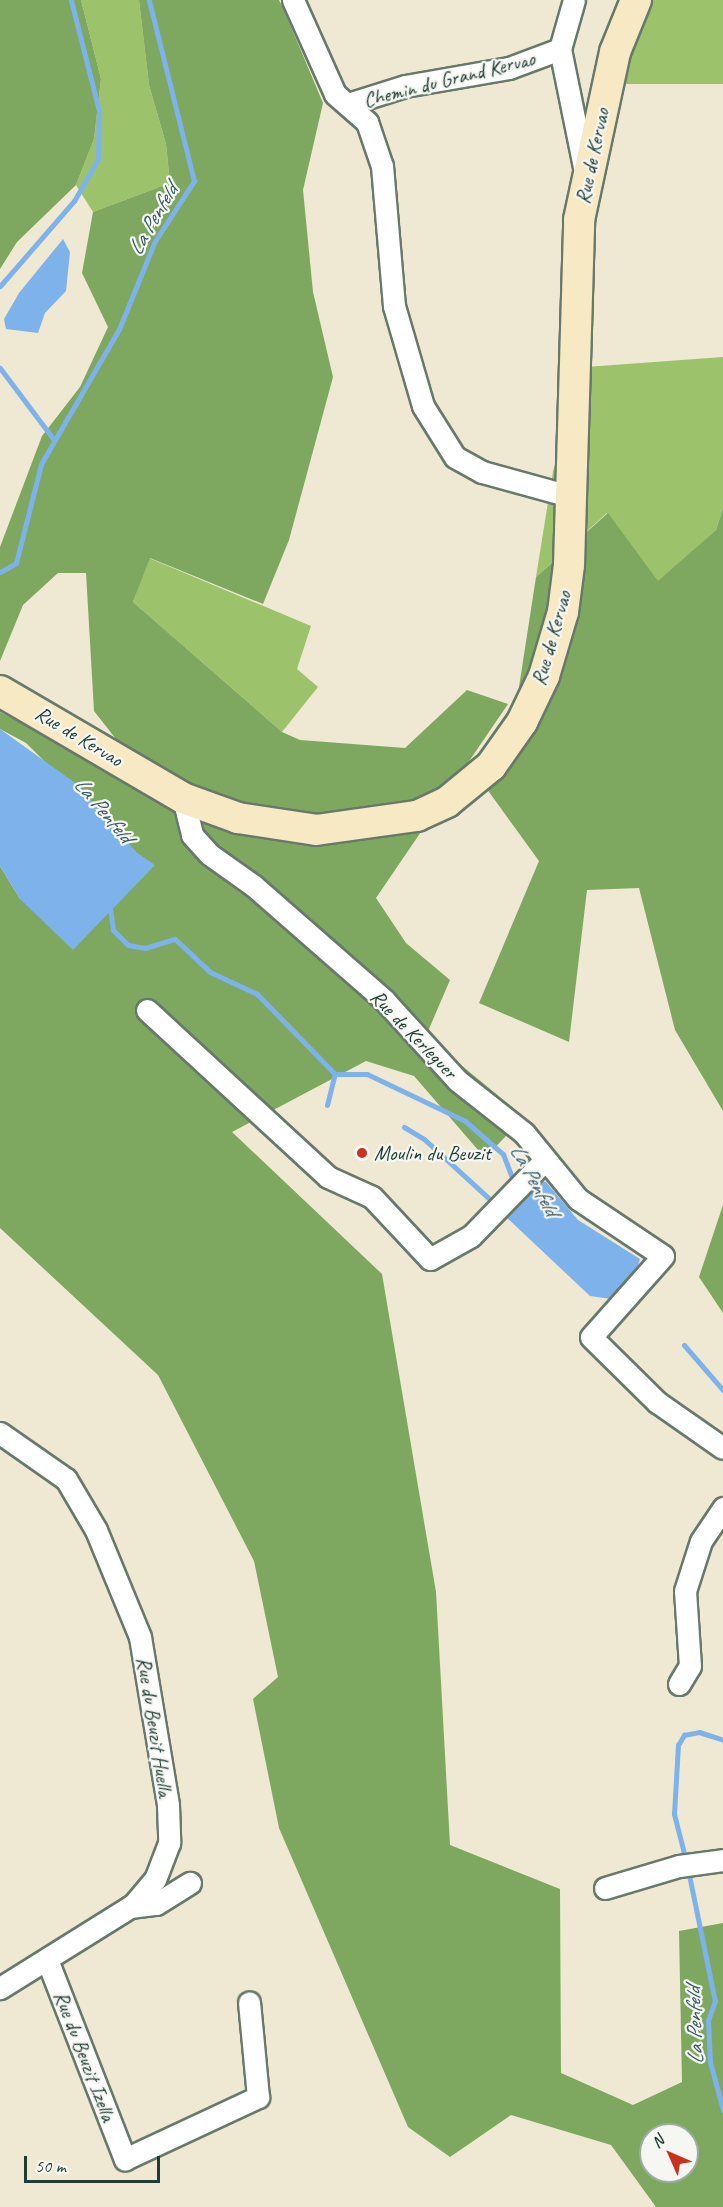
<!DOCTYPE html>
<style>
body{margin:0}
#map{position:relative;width:723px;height:2207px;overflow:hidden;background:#efe8d2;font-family:Caveat,sans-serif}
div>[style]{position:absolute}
.green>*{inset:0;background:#9dc26c;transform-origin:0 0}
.forest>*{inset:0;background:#7ea860}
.water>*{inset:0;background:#7eb2eb}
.stream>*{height:5px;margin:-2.5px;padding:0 2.5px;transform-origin:2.5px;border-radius:2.5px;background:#7eb2eb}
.roads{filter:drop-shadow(2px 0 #68796b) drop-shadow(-2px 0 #68796b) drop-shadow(0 2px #68796b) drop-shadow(0 -2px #68796b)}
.street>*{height:21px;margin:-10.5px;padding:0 10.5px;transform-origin:10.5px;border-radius:10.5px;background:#fff}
.secondary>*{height:30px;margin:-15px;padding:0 15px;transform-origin:15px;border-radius:15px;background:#f6e9c3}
.dots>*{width:16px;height:16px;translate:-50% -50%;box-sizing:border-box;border:3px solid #f6f6f2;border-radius:50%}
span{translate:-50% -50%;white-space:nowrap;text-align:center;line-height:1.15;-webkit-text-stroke:4.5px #f6f6f2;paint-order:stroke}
.street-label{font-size:21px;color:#1f3d34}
.poi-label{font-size:21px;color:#1f3d34}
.left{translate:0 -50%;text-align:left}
.water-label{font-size:22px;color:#375a62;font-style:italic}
.north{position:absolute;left:639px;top:2123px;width:60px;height:60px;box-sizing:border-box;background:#f6f6f2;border:2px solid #a0aca6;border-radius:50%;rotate:315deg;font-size:16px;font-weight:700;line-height:24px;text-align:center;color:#1f3d34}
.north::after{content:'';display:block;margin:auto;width:21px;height:27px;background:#c8321e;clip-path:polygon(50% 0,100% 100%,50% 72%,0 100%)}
.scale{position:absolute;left:24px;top:2156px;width:136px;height:27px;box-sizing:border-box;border:3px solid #1f3d34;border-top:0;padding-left:8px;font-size:18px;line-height:21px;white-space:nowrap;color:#1f3d34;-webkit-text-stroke:4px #f6f6f2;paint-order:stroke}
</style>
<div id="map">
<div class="green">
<i style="clip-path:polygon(81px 0,139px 0,149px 85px,166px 144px,170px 183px,93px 212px,76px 185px,94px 139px,101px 79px)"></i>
<i style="left:617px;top:0;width:106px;height:84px"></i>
<i style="clip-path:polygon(723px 357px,723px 508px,716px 530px,658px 582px,607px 513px,536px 577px,553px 471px,586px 367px)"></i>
<i style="clip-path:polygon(149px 558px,311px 626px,297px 669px,318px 687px,282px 732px,133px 602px)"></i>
</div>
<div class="forest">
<i style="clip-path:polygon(0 0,81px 0,101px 79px,94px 139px,76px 185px,17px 242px,0 269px)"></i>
<i style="clip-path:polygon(evenodd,139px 0,279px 0,283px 8px,323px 103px,303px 190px,313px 292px,333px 377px,289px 540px,263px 604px,150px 558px,133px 602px,282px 732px,300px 740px,405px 748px,467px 690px,508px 704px,376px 898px,406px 943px,450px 980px,426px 1036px,524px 1117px,485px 1158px,414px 1076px,366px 1061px,232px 1132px,382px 1274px,436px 1592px,450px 1845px,560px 1889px,561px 2073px,633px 2105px,682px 2082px,679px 1931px,723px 1923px,723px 2207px,656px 2207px,611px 2145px,511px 2115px,450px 2157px,408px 2127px,279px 1828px,253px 1699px,278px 1677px,254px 1561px,158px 1375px,0 1228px,0 866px,20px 899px,136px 852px,26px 743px,0 729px,0 712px,113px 771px,123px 748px,94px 711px,86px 573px,58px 573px,23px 605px,0 661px,0 547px,42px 436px,80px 387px,108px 327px,82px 273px,93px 212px,170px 183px,166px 144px,149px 85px,139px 0,651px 2135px,687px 2135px,687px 2171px,651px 2171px,651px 2135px)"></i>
<i style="clip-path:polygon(723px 508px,723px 1111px,675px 1030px,639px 888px,587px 890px,569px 1042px,479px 1003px,539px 861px,471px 767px,517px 700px,536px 577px,608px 513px,658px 581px,716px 530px)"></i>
<i style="clip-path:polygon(723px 1205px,723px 1313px,699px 1277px)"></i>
</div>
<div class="water">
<i style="clip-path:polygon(63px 239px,70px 252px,66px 291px,45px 313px,38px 333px,6px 329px,4px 319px,19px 293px)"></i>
<i style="clip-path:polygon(0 729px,78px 785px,136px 852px,155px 865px,73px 950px,20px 899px,0 866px)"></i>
<i style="clip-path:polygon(537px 1181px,546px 1182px,578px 1220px,640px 1259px,636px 1273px,611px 1299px,590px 1296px,505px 1216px)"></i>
</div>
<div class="stream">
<i style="left:0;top:286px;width:113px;rotate:-49deg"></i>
<i style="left:74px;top:201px;width:48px;rotate:-60.3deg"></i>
<i style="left:98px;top:159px;width:48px;rotate:-88.8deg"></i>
<i style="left:99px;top:111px;width:114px;rotate:-104.2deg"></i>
<i style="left:0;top:368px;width:90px;rotate:53.1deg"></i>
<i style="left:0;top:572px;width:18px;rotate:-29deg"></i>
<i style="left:16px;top:563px;width:102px;rotate:-75.8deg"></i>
<i style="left:41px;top:464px;width:156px;rotate:-60deg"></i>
<i style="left:119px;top:329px;width:95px;rotate:-67.8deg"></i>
<i style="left:155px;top:241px;width:72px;rotate:-57deg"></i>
<i style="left:194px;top:181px;width:187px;rotate:-104deg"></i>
<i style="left:110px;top:908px;width:22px;rotate:82deg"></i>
<i style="left:113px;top:930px;width:21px;rotate:45deg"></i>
<i style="left:128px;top:945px;width:17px;rotate:10deg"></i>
<i style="left:145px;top:948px;width:31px;rotate:-17deg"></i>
<i style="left:175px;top:939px;width:48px;rotate:43.3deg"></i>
<i style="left:210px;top:972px;width:52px;rotate:25.1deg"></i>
<i style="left:257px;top:994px;width:112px;rotate:45.7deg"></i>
<i style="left:335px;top:1074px;width:32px"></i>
<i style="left:367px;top:1074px;width:109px;rotate:25.6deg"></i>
<i style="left:465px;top:1121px;width:50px;rotate:41deg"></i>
<i style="left:503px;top:1154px;width:33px;rotate:69deg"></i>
<i style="left:327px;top:1105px;width:32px;rotate:-76deg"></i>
<i style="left:404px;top:1127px;width:23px;rotate:31deg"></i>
<i style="left:424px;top:1139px;width:98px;rotate:42.5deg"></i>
<i style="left:684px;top:1345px;width:60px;rotate:49.1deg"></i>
<i style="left:686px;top:1861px;width:49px;rotate:-104.3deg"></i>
<i style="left:674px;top:1814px;width:69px;rotate:-86.7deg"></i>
<i style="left:678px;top:1745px;width:12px;rotate:-59deg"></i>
<i style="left:684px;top:1735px;width:15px;rotate:-11deg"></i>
<i style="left:699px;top:1732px;width:25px;rotate:18deg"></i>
<i style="left:688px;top:1870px;width:134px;rotate:78.4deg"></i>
<i style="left:715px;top:2001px;width:20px;rotate:110deg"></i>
<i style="left:708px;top:2020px;width:42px;rotate:87.3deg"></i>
<i style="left:710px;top:2062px;width:50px;rotate:74.8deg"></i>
</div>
<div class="roads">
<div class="street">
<i style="left:293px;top:0;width:103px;rotate:65.9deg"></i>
<i style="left:335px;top:94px;width:43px;rotate:41.2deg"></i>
<i style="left:367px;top:122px;width:46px;rotate:71.2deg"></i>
<i style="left:382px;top:166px;width:141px;rotate:85.1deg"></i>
<i style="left:394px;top:306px;width:104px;rotate:73.8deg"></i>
<i style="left:423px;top:406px;width:60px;rotate:57.9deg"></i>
<i style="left:455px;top:457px;width:31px;rotate:29deg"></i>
<i style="left:482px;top:472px;width:91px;rotate:15.3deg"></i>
<i style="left:560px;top:49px;width:51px;rotate:-74.1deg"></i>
<i style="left:348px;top:104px;width:60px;rotate:-17.5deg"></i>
<i style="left:405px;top:86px;width:106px;rotate:-9.8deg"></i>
<i style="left:509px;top:68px;width:54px;rotate:-20.4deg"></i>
<i style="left:560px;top:49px;width:126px;rotate:78.5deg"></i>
<i style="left:183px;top:798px;width:38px;rotate:76deg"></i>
<i style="left:192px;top:835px;width:25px;rotate:48deg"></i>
<i style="left:209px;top:854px;width:55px;rotate:35.4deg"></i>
<i style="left:254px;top:886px;width:173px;rotate:41.2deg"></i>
<i style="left:384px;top:1000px;width:110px;rotate:47.6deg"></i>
<i style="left:458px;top:1081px;width:84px;rotate:38.2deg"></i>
<i style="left:524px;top:1133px;width:85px;rotate:50.7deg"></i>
<i style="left:578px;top:1199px;width:102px;rotate:33.8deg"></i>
<i style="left:663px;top:1256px;width:108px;rotate:131.6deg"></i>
<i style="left:591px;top:1337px;width:93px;rotate:44.6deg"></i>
<i style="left:657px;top:1402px;width:80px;rotate:34.9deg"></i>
<i style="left:147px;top:1010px;width:246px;rotate:42.7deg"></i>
<i style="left:328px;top:1177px;width:48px;rotate:24.4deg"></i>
<i style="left:372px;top:1197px;width:85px;rotate:46.9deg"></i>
<i style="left:430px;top:1259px;width:47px;rotate:-29.3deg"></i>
<i style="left:471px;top:1236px;width:103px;rotate:-45.8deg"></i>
<i style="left:0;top:1433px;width:80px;rotate:34.9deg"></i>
<i style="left:66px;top:1479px;width:59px;rotate:59.5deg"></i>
<i style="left:96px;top:1530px;width:116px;rotate:67.6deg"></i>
<i style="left:140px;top:1637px;width:170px;rotate:80.5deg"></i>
<i style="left:168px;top:1805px;width:38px;rotate:88deg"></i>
<i style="left:169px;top:1843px;width:39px;rotate:111deg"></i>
<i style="left:155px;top:1879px;width:34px;rotate:130deg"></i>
<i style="left:133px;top:1905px;width:157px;rotate:148deg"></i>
<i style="left:679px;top:1684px;width:21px;rotate:-59deg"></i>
<i style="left:690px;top:1666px;width:75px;rotate:-93.8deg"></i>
<i style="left:685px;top:1591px;width:52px;rotate:-72.3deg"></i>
<i style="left:701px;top:1541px;width:40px;rotate:-56deg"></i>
<i style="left:605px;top:1888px;width:77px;rotate:-16.6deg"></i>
<i style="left:679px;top:1866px;width:44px;rotate:-7.8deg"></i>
<i style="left:130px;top:1907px;width:26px;rotate:-7deg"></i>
<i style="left:156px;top:1904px;width:40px;rotate:-32deg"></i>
<i style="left:48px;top:1962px;width:212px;rotate:68.7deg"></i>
<i style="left:125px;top:2159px;width:147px;rotate:-25deg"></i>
<i style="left:258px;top:2097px;width:95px;rotate:-95.4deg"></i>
</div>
<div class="secondary">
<i style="left:0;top:691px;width:212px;rotate:30.3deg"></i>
<i style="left:183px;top:798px;width:59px;rotate:20deg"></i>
<i style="left:238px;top:818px;width:79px;rotate:8.7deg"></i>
<i style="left:316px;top:830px;width:102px;rotate:-7.9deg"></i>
<i style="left:417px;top:816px;width:33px;rotate:-25deg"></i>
<i style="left:447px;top:802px;width:57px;rotate:-39.3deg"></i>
<i style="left:491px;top:766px;width:54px;rotate:-54.8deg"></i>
<i style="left:522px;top:722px;width:51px;rotate:-64.4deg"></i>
<i style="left:544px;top:676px;width:67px;rotate:-73.5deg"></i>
<i style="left:563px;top:612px;width:47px;rotate:-82.7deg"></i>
<i style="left:569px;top:565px;width:345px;rotate:-88.3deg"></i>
<i style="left:579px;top:220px;width:172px;rotate:-77.9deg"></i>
<i style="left:615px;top:52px;width:56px;rotate:-68deg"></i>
</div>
</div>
<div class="dots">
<i style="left:362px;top:1153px;background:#c8321e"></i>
</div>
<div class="street-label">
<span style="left:449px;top:79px;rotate:-14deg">Chemin du Grand Kervao</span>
<span style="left:592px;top:156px;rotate:-78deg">Rue de Kervao</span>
<span style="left:551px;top:638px;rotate:-74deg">Rue de Kervao</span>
<span style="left:79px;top:736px;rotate:31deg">Rue de Kervao</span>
<span style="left:414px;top:1034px;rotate:46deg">Rue de Kerleguer</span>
<span style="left:155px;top:1727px;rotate:81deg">Rue du Beuzit Huella</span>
<span style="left:85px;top:2056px;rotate:69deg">Rue du Beuzit Izella</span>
</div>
<div class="poi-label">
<span class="left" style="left:374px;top:1153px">Moulin du Beuzit</span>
</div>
<div class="water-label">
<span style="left:153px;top:220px;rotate:-60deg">La Penfeld</span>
<span style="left:103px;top:810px;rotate:50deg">La Penfeld</span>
<span style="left:534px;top:1180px;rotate:61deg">La Penfeld</span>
<span style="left:695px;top:2026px;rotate:-92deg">La Penfeld</span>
</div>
<div class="north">N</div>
<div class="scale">50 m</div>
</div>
